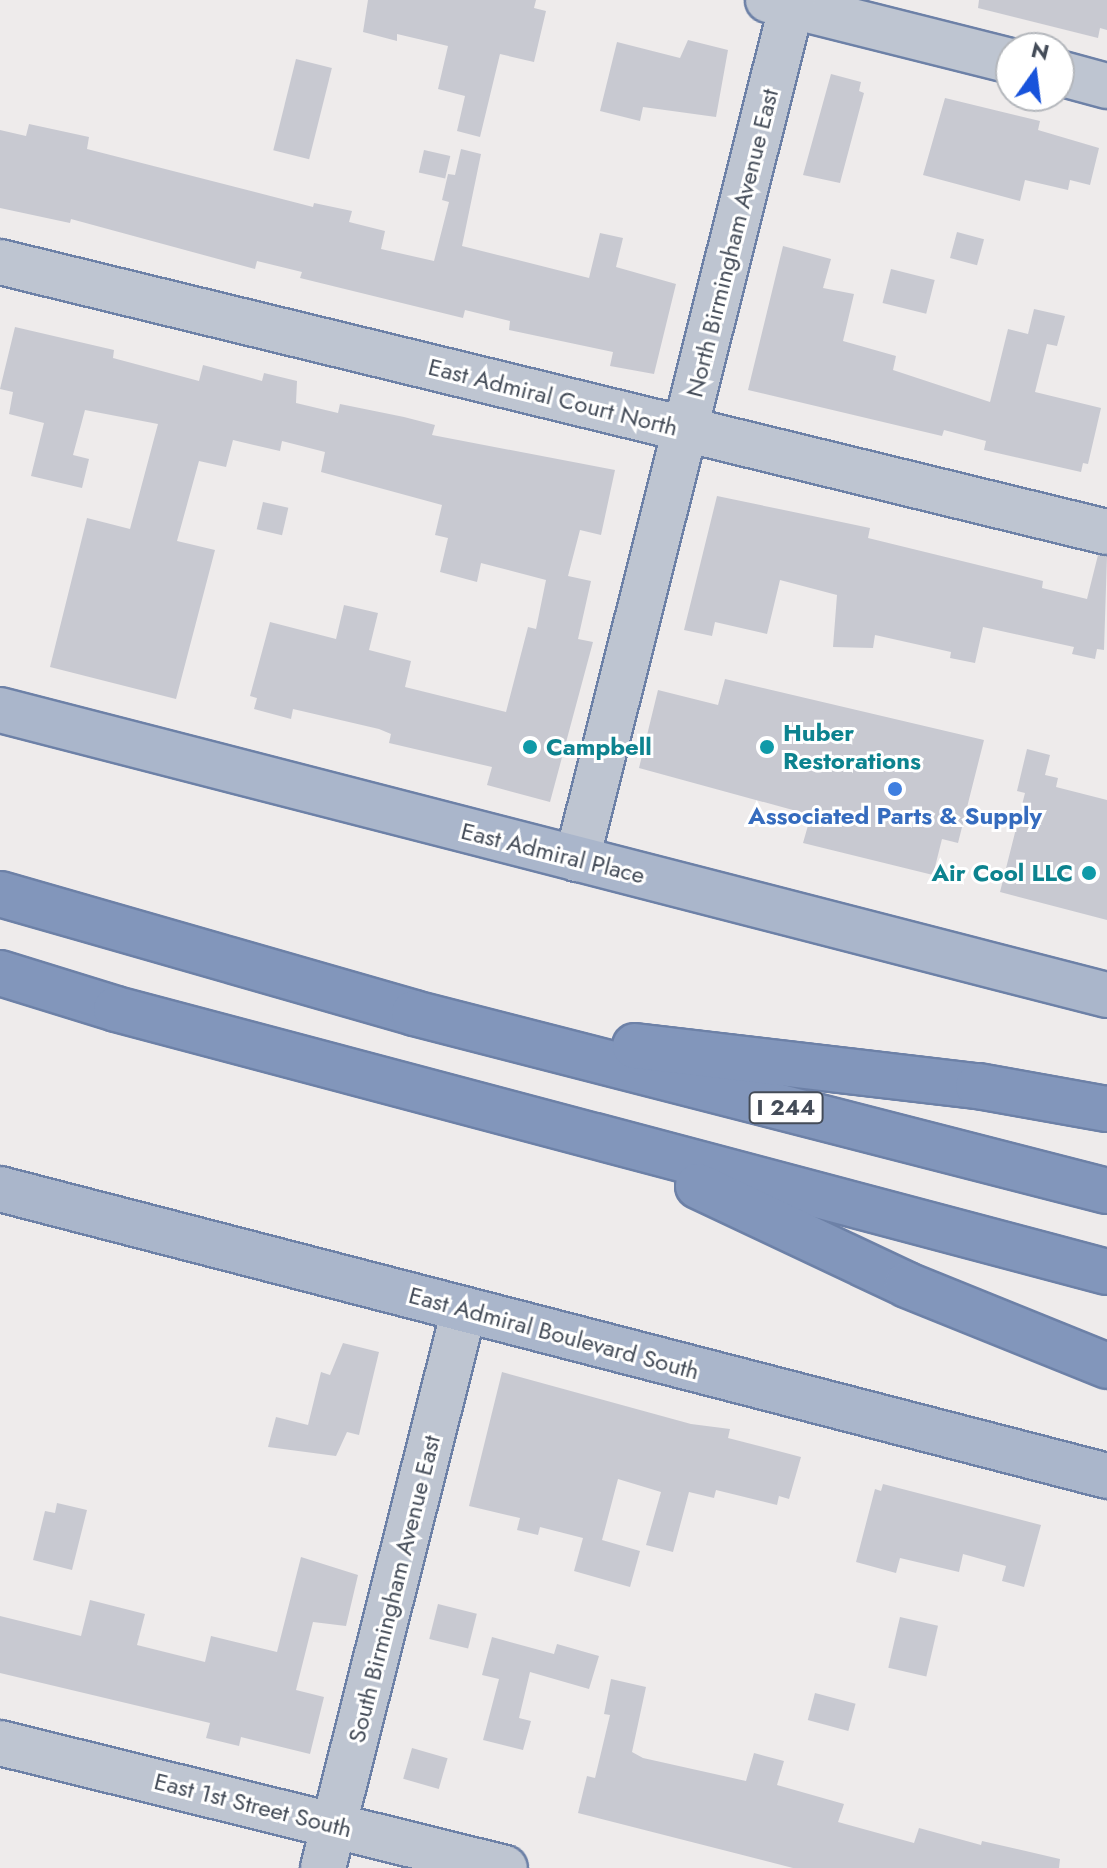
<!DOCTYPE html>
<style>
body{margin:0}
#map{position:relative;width:1107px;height:1868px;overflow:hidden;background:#eeebeb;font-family:Jost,sans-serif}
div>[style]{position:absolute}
.building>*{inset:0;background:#c8c9d1;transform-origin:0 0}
.roads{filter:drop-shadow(2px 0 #6d81a7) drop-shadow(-2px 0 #6d81a7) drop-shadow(0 2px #6d81a7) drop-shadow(0 -2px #6d81a7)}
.minor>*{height:44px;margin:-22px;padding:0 22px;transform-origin:22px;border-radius:22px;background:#bec5d1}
.major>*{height:44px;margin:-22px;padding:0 22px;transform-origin:22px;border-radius:22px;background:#aab6cb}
.highway>*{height:44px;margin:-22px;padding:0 22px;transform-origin:22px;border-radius:22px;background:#8296bb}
.dots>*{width:22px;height:22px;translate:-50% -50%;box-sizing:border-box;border:4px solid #fff;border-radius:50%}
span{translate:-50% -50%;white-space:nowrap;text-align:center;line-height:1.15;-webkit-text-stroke:6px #fff;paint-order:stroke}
.shield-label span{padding:2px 6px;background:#fff;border:2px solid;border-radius:6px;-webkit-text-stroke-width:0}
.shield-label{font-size:22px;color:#444c58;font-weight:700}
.street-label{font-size:24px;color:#444c58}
.culture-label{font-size:24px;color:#0d838f;font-weight:700}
.left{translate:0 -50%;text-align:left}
.right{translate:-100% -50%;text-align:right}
.shop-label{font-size:24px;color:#366cbe;font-weight:700}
.north{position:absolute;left:995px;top:32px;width:80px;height:80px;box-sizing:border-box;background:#fff;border:2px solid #b4b7bc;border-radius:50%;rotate:14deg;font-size:22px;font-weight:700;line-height:32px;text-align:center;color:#444c58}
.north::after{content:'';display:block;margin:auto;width:28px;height:36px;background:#1853db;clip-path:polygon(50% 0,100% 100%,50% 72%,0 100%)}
</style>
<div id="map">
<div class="building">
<i style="clip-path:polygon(368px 0,536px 0,534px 8px,546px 11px,534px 62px,500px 54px,480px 137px,457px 131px,465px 96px,438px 89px,448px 46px,397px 34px,397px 41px,363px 32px)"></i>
<i style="clip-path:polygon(979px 0,1107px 0,1107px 30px,1100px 28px,1098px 38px,978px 8px)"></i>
<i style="clip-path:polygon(688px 40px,728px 50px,716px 117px,643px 107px,640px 121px,600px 111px,617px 42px,680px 58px)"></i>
<i style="left:296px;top:59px;width:37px;height:94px;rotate:14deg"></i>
<i style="clip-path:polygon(831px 74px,861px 82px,859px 91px,864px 93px,840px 183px,803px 175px)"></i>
<i style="clip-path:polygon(945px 98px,1040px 121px,1038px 130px,1099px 148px,1090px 185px,1070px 180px,1068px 190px,1025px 180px,1020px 201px,923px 175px)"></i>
<i style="clip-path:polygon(29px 124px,89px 137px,87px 149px,313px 207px,314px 203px,352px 211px,349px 222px,385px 231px,381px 249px,434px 261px,449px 202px,442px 200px,448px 174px,455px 175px,461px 149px,481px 154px,462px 246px,589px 278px,600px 233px,623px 238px,616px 267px,676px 284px,654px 374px,610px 366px,613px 352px,509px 330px,510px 321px,465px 310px,463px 318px,300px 278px,302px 272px,257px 261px,255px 269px,71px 219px,70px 223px,0 208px,0 130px,26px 136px)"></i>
<i style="left:424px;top:150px;width:27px;height:23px;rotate:13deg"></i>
<i style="left:957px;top:232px;width:28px;height:27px;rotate:15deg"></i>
<i style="clip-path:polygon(783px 246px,831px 259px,823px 288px,854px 294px,843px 341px,896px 356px,893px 370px,990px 402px,1008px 329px,1028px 334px,1034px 309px,1065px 316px,1057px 346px,1047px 344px,1035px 392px,1101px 408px,1088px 464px,1083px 463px,1081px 472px,984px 450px,986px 441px,944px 430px,942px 436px,748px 390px)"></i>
<i style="left:891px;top:269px;width:45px;height:35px;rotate:14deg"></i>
<i style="clip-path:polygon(15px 327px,114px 350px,113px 358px,199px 381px,203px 365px,262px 381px,264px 373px,297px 381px,296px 403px,338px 413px,340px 404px,404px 417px,435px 425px,432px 435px,615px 470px,601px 535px,580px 530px,568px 576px,591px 581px,578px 639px,593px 642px,550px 802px,487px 785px,492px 767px,389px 743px,391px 734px,379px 729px,293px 709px,291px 719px,254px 709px,257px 698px,250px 696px,270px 622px,336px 639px,344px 605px,378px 613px,369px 650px,411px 661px,405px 687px,506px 712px,528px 627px,536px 629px,546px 580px,481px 563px,477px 582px,440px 572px,448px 538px,435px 535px,442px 505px,321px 472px,325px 452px,282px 441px,280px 451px,233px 440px,226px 467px,199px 461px,177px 541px,215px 550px,176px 699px,50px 667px,87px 518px,130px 529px,158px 424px,85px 410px,73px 455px,89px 459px,82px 488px,31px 476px,44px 423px,9px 414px,13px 392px,0 389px)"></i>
<i style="clip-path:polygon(717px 496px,870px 528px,868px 538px,1043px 581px,1042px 588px,1087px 599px,1098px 555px,1107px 556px,1104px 650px,1097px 649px,1095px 659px,1072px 654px,1074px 647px,983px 627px,975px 663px,950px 658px,951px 652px,875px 635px,873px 648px,833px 647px,837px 595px,780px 580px,767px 634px,715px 622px,712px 636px,684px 630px)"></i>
<i style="left:263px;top:502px;width:26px;height:28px;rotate:13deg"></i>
<i style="clip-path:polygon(725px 679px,984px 740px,958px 843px,942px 839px,933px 875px,803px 843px,811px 815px,639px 768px,658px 690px,718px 705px)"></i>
<i style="clip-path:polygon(1027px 749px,1050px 755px,1045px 775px,1058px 778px,1056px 787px,1107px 800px,1107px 920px,1000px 892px,1025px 793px,1017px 791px)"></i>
<i style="clip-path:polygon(343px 1343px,379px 1352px,359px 1435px,347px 1432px,336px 1456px,268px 1447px,276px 1417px,308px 1425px,321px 1372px,330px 1375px)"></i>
<i style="clip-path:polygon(502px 1372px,691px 1424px,730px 1429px,728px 1438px,801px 1457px,789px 1499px,779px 1496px,777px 1505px,716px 1490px,714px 1498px,689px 1492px,673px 1552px,646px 1545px,661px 1492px,618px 1479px,602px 1540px,640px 1551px,630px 1587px,574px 1571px,583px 1538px,540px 1527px,538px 1535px,517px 1530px,520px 1518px,469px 1506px)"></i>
<i style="clip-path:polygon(883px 1484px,1041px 1525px,1024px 1587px,1002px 1581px,1006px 1566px,963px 1554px,959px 1572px,900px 1558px,896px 1573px,856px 1562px,875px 1489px,881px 1491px)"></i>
<i style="clip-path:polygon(57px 1503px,87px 1510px,72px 1570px,33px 1560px,45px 1511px,55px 1513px)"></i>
<i style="clip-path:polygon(301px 1557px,358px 1575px,346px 1626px,313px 1622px,296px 1690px,324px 1697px,310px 1754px,241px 1737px,239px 1746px,206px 1738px,210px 1723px,0 1673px,0 1616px,81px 1636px,90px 1600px,145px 1614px,137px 1645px,205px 1662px,211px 1636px,277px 1652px)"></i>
<i style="left:438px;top:1604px;width:40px;height:36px;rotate:14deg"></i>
<i style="left:900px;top:1617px;width:39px;height:52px;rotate:13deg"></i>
<i style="clip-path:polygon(492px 1637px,554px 1654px,557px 1644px,599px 1656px,589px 1689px,530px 1672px,519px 1718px,531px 1721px,523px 1750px,483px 1740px,499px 1679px,482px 1675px)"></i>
<i style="clip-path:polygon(611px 1679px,646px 1687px,632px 1752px,643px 1758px,746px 1781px,754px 1753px,784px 1761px,777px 1785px,844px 1804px,838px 1822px,914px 1843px,919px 1828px,981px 1845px,982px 1841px,1060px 1859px,1059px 1868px,793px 1868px,578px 1813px,587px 1776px,595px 1778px,610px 1715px,604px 1714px)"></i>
<i style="left:815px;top:1693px;width:42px;height:28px;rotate:15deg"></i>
<i style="left:412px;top:1748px;width:37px;height:32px;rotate:16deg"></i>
</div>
<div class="roads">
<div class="minor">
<i style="left:768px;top:0;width:251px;rotate:14.1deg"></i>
<i style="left:1059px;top:73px;width:50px;rotate:15.2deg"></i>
<i style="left:0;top:262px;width:1139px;rotate:13.71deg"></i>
<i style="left:577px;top:859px;width:886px;rotate:-75.89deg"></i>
<i style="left:0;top:1743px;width:520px;rotate:13.9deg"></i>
<i style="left:323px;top:1868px;width:576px;rotate:-75.82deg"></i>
</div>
<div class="major">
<i style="left:0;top:710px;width:1143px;rotate:14.44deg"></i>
<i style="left:0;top:1189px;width:1144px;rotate:14.53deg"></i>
</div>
<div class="highway">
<i style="left:0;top:894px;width:431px;rotate:16deg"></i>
<i style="left:414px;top:1013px;width:715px;rotate:14.41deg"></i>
<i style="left:0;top:973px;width:121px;rotate:17.2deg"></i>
<i style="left:116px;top:1009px;width:1025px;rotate:14.86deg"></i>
<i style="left:635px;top:1046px;width:345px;rotate:6.7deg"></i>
<i style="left:978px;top:1086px;width:131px;rotate:10.1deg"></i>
<i style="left:698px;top:1186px;width:231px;rotate:25.3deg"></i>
<i style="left:907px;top:1285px;width:216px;rotate:22deg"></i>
</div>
</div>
<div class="dots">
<i style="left:530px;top:747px;background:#0f9aa8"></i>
<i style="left:767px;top:747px;background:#0f9aa8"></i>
<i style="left:895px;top:789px;background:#3f7fe0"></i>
<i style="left:1089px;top:873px;background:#0f9aa8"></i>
</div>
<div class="shield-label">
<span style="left:786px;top:1108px">I 244</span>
</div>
<div class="street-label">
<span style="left:732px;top:243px;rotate:-76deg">North Birmingham Avenue East</span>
<span style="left:553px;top:397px;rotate:14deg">East Admiral Court North</span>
<span style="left:553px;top:853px;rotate:14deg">East Admiral Place</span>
<span style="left:554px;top:1333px;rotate:15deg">East Admiral Boulevard South</span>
<span style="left:394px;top:1589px;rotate:-76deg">South Birmingham Avenue East</span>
<span style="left:253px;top:1805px;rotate:14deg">East 1st Street South</span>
</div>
<div class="culture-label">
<span class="left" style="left:783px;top:747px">Huber<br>Restorations</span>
<span class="left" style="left:546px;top:747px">Campbell</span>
<span class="right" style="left:1073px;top:873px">Air Cool LLC</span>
</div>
<div class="shop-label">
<span style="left:895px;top:816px">Associated Parts &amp; Supply</span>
</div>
<div class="north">N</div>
</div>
